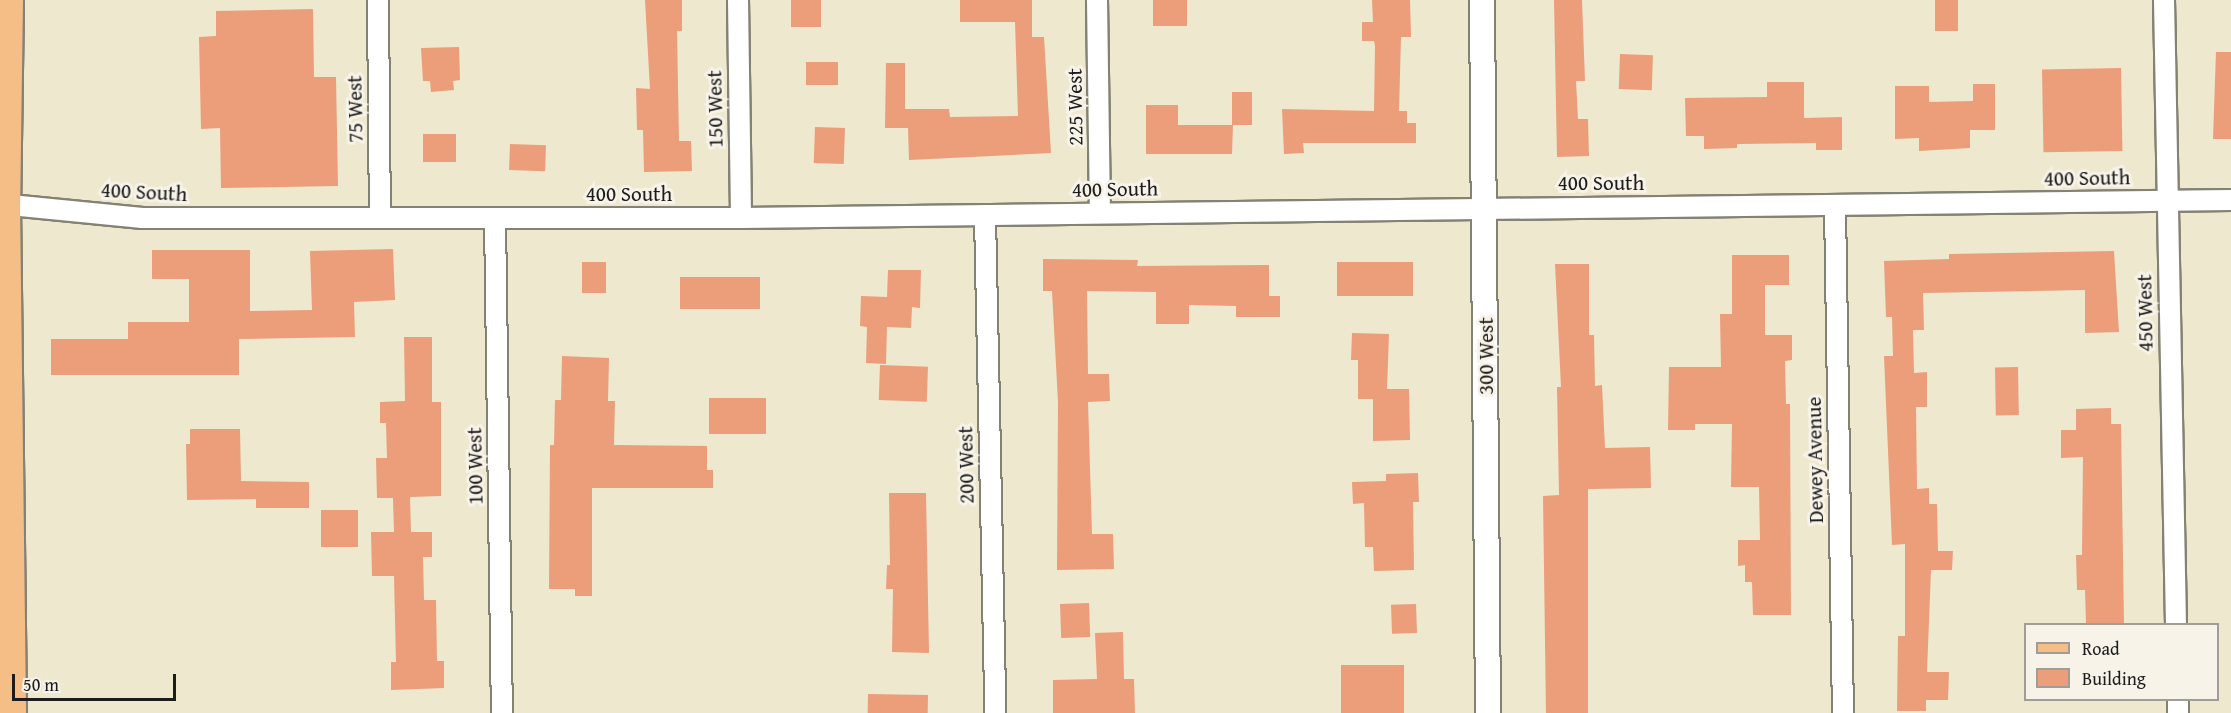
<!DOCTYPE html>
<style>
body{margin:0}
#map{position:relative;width:2231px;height:713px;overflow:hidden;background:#ede8ce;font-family:"Gentium Book Plus",serif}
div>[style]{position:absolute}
.building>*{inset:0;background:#ec9d7a;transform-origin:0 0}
.roads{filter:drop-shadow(2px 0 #848275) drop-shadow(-2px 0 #848275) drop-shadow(0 2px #848275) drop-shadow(0 -2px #848275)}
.minor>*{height:20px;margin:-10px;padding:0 10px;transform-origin:10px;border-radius:10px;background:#fff}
.tertiary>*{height:24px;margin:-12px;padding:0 12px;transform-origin:12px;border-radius:12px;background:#fff}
.primary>*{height:30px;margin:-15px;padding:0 15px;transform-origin:15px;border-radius:15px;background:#f6be87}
span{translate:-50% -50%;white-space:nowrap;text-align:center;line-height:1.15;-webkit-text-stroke:6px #f7f3e8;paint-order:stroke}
.street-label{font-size:21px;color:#1c1c1c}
.legend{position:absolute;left:2024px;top:623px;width:195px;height:78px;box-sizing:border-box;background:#f7f3e8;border:2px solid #9f9d96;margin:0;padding:8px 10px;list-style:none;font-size:18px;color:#1c1c1c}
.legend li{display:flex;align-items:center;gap:12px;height:30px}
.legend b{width:30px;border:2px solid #9f9d96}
.scale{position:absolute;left:12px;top:674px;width:164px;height:27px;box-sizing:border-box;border:3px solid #1c1c1c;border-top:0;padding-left:8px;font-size:18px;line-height:21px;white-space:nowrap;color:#1c1c1c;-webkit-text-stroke:4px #f7f3e8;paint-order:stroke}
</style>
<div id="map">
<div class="building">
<i style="clip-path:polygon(645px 0,682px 0,682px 31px,677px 31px,679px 141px,691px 141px,692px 171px,644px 172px,643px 130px,637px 130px,636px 88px,650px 89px)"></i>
<i style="left:791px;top:0;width:30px;height:27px"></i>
<i style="clip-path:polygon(960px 0,1032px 0,1032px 37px,1044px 37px,1051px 153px,909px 160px,908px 128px,885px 128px,886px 63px,905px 63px,905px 109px,949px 109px,950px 117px,1018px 116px,1015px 22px,960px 22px)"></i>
<i style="left:1153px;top:0;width:34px;height:26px"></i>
<i style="clip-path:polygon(1372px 0,1410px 0,1411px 37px,1401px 37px,1399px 111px,1407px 111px,1407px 123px,1416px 123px,1416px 143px,1303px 143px,1304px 153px,1284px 154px,1282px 109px,1374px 111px,1375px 46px,1374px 41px,1362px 41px,1362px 22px,1373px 22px)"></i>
<i style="clip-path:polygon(1554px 0,1582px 0,1585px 81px,1576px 81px,1578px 119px,1588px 119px,1589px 156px,1557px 157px)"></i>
<i style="left:1935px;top:0;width:23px;height:31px"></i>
<i style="clip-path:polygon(313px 9px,314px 77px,336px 77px,338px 186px,221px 188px,220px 128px,201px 129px,199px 37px,216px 36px,216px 11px)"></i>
<i style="clip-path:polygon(459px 47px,460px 80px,453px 81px,454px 90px,431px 92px,430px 81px,423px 81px,421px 48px)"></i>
<i style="clip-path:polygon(2216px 52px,2231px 52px,2231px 139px,2213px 139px)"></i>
<i style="left:1620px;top:54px;width:33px;height:35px;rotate:2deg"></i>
<i style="left:806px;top:62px;width:32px;height:23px"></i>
<i style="left:2121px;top:68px;width:83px;height:79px;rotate:89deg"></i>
<i style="clip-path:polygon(1767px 82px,1804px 82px,1804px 118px,1842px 117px,1842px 150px,1816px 150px,1816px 143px,1737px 144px,1737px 148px,1704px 149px,1704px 136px,1686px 136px,1685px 98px,1767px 97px)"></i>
<i style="clip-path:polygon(1973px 84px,1995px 84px,1995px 130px,1970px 130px,1970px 148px,1919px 151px,1919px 138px,1895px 139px,1895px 86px,1929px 86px,1929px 102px,1973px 101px)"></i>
<i style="left:1232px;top:92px;width:20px;height:33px"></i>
<i style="clip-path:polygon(1146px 105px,1178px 105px,1178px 125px,1233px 125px,1232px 154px,1146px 154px)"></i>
<i style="left:815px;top:127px;width:30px;height:36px;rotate:2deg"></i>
<i style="left:423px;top:134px;width:33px;height:28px"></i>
<i style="left:510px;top:144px;width:36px;height:26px;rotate:2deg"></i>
<i style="clip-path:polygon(393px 249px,395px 300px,354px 302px,355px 337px,239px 339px,239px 375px,51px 375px,51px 339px,128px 339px,128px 322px,189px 322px,189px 279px,152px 279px,152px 250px,250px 250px,250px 311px,312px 310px,310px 251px)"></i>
<i style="clip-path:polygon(2114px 251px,2119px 332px,2085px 333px,2085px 290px,1923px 293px,1924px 330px,1913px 330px,1914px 373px,1927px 372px,1927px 407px,1916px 407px,1917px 489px,1929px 488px,1929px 504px,1937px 504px,1938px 551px,1953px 551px,1952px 570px,1931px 570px,1927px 672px,1949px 672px,1948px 700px,1926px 700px,1926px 711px,1897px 711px,1898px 636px,1905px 636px,1905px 544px,1892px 545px,1884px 356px,1893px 356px,1892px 317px,1886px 317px,1884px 261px,1949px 259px,1949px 254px)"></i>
<i style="clip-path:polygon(1732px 255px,1789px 255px,1789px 285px,1765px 285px,1765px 335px,1792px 335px,1792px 360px,1785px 361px,1786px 404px,1790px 404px,1791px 615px,1753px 615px,1752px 582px,1745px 582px,1745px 565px,1738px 566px,1738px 540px,1760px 540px,1759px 487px,1731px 487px,1732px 424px,1695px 424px,1695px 430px,1668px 430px,1669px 367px,1721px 367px,1720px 314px,1732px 314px)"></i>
<i style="clip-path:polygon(1043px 259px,1138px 260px,1137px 266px,1269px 265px,1269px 296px,1280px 296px,1280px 317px,1236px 317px,1236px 306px,1189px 305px,1189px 324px,1156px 324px,1156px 292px,1087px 291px,1088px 374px,1109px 374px,1110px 401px,1088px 402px,1092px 534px,1113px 534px,1114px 569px,1057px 570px,1058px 402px,1052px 291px,1043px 291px)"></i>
<i style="left:582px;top:262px;width:24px;height:31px"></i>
<i style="left:1413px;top:262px;width:34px;height:76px;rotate:90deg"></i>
<i style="clip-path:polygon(1555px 264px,1589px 264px,1589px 335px,1594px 335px,1595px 386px,1602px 385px,1605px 448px,1650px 447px,1651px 488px,1588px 489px,1588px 713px,1546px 713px,1543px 496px,1559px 495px,1557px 387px,1561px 387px)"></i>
<i style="clip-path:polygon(888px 270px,921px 270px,920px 308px,912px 307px,911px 328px,887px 327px,886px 364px,866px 363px,867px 327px,860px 326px,861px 296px,887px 297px)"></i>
<i style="left:760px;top:277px;width:32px;height:80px;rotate:90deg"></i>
<i style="clip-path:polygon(1352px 333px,1389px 334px,1387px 389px,1409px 389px,1410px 440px,1373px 441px,1373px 399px,1358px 399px,1358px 360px,1351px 360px)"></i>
<i style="clip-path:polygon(404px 337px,432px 337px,432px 402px,441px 402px,441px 496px,410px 497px,411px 532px,432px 532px,432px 557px,423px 557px,424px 600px,436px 600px,437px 661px,444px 661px,444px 688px,391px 690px,391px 662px,396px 662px,394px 576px,372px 576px,371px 532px,394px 532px,393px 498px,377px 498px,376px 458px,387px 458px,386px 423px,380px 423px,380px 402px,405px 401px)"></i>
<i style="clip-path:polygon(562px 356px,609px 358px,608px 401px,615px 401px,614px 445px,707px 446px,707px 470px,713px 470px,713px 488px,592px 488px,592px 596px,575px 596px,575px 589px,549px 589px,550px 445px,554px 445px,555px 400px,561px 400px)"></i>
<i style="left:880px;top:365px;width:48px;height:35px;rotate:2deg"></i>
<i style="left:2018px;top:367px;width:48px;height:23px;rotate:89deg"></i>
<i style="left:766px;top:398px;width:36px;height:57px;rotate:90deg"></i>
<i style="clip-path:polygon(2111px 408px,2111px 424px,2121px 424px,2124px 624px,2086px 624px,2085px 590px,2077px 590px,2076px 555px,2082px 555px,2083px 457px,2061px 458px,2061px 430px,2076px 430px,2076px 409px)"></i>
<i style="clip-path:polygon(190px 429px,240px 429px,241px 481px,309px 482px,309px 508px,256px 508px,256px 499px,187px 500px,186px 444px,190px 444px)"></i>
<i style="clip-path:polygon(1418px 473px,1419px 502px,1413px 502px,1414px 570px,1374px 571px,1373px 547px,1365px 547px,1364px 503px,1353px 504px,1352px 482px,1386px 481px,1386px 474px)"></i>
<i style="clip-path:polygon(889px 493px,926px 493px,929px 653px,892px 652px,893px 589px,886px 589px,887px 565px,890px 565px)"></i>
<i style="left:321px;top:510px;width:37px;height:37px"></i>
<i style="left:1089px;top:603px;width:34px;height:29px;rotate:88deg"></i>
<i style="left:1416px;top:604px;width:29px;height:25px;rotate:88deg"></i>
<i style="clip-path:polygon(1123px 632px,1124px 679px,1134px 679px,1135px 713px,1053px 713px,1053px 680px,1097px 679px,1095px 633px)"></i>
<i style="left:1341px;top:665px;width:63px;height:48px"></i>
<i style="left:868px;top:694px;width:60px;height:19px;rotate:1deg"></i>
</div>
<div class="roads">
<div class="minor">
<i style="left:378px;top:0;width:218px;rotate:89.5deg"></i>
<i style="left:738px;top:0;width:218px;rotate:89.2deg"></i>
<i style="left:1097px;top:0;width:213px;rotate:89.2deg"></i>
<i style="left:2164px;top:0;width:624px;rotate:88.9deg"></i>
<i style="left:0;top:204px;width:143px;rotate:5.6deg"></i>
<i style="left:142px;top:218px;width:599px"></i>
<i style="left:741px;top:218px;width:1490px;rotate:-0.69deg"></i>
<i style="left:1835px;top:206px;width:507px;rotate:89.1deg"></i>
<i style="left:985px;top:215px;width:498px;rotate:88.8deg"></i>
<i style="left:495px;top:218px;width:495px;rotate:89.2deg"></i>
<i style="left:2178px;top:700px;width:13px;rotate:90deg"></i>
</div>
<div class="tertiary">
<i style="left:1482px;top:0;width:713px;rotate:89.52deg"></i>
</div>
<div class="primary">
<i style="left:8px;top:0;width:204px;rotate:90.8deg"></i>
<i style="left:5px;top:204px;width:509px;rotate:89.32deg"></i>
</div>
</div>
<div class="street-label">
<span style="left:1075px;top:107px;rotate:-91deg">225 West</span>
<span style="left:355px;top:109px;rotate:-91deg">75 West</span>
<span style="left:715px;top:109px;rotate:-91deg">150 West</span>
<span style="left:2087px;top:178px;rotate:-1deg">400 South</span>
<span style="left:1601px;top:183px">400 South</span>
<span style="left:1115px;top:189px;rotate:-1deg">400 South</span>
<span style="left:144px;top:192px;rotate:3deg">400 South</span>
<span style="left:629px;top:194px">400 South</span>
<span style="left:2145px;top:313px;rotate:-91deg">450 West</span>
<span style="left:1486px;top:356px;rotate:-90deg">300 West</span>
<span style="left:1815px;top:460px;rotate:-91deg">Dewey Avenue</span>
<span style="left:966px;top:465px;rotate:-91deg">200 West</span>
<span style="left:475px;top:466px;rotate:-91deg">100 West</span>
</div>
<ul class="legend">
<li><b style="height:8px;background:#f6be87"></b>Road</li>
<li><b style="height:16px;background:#ec9d7a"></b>Building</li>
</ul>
<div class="scale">50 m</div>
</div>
